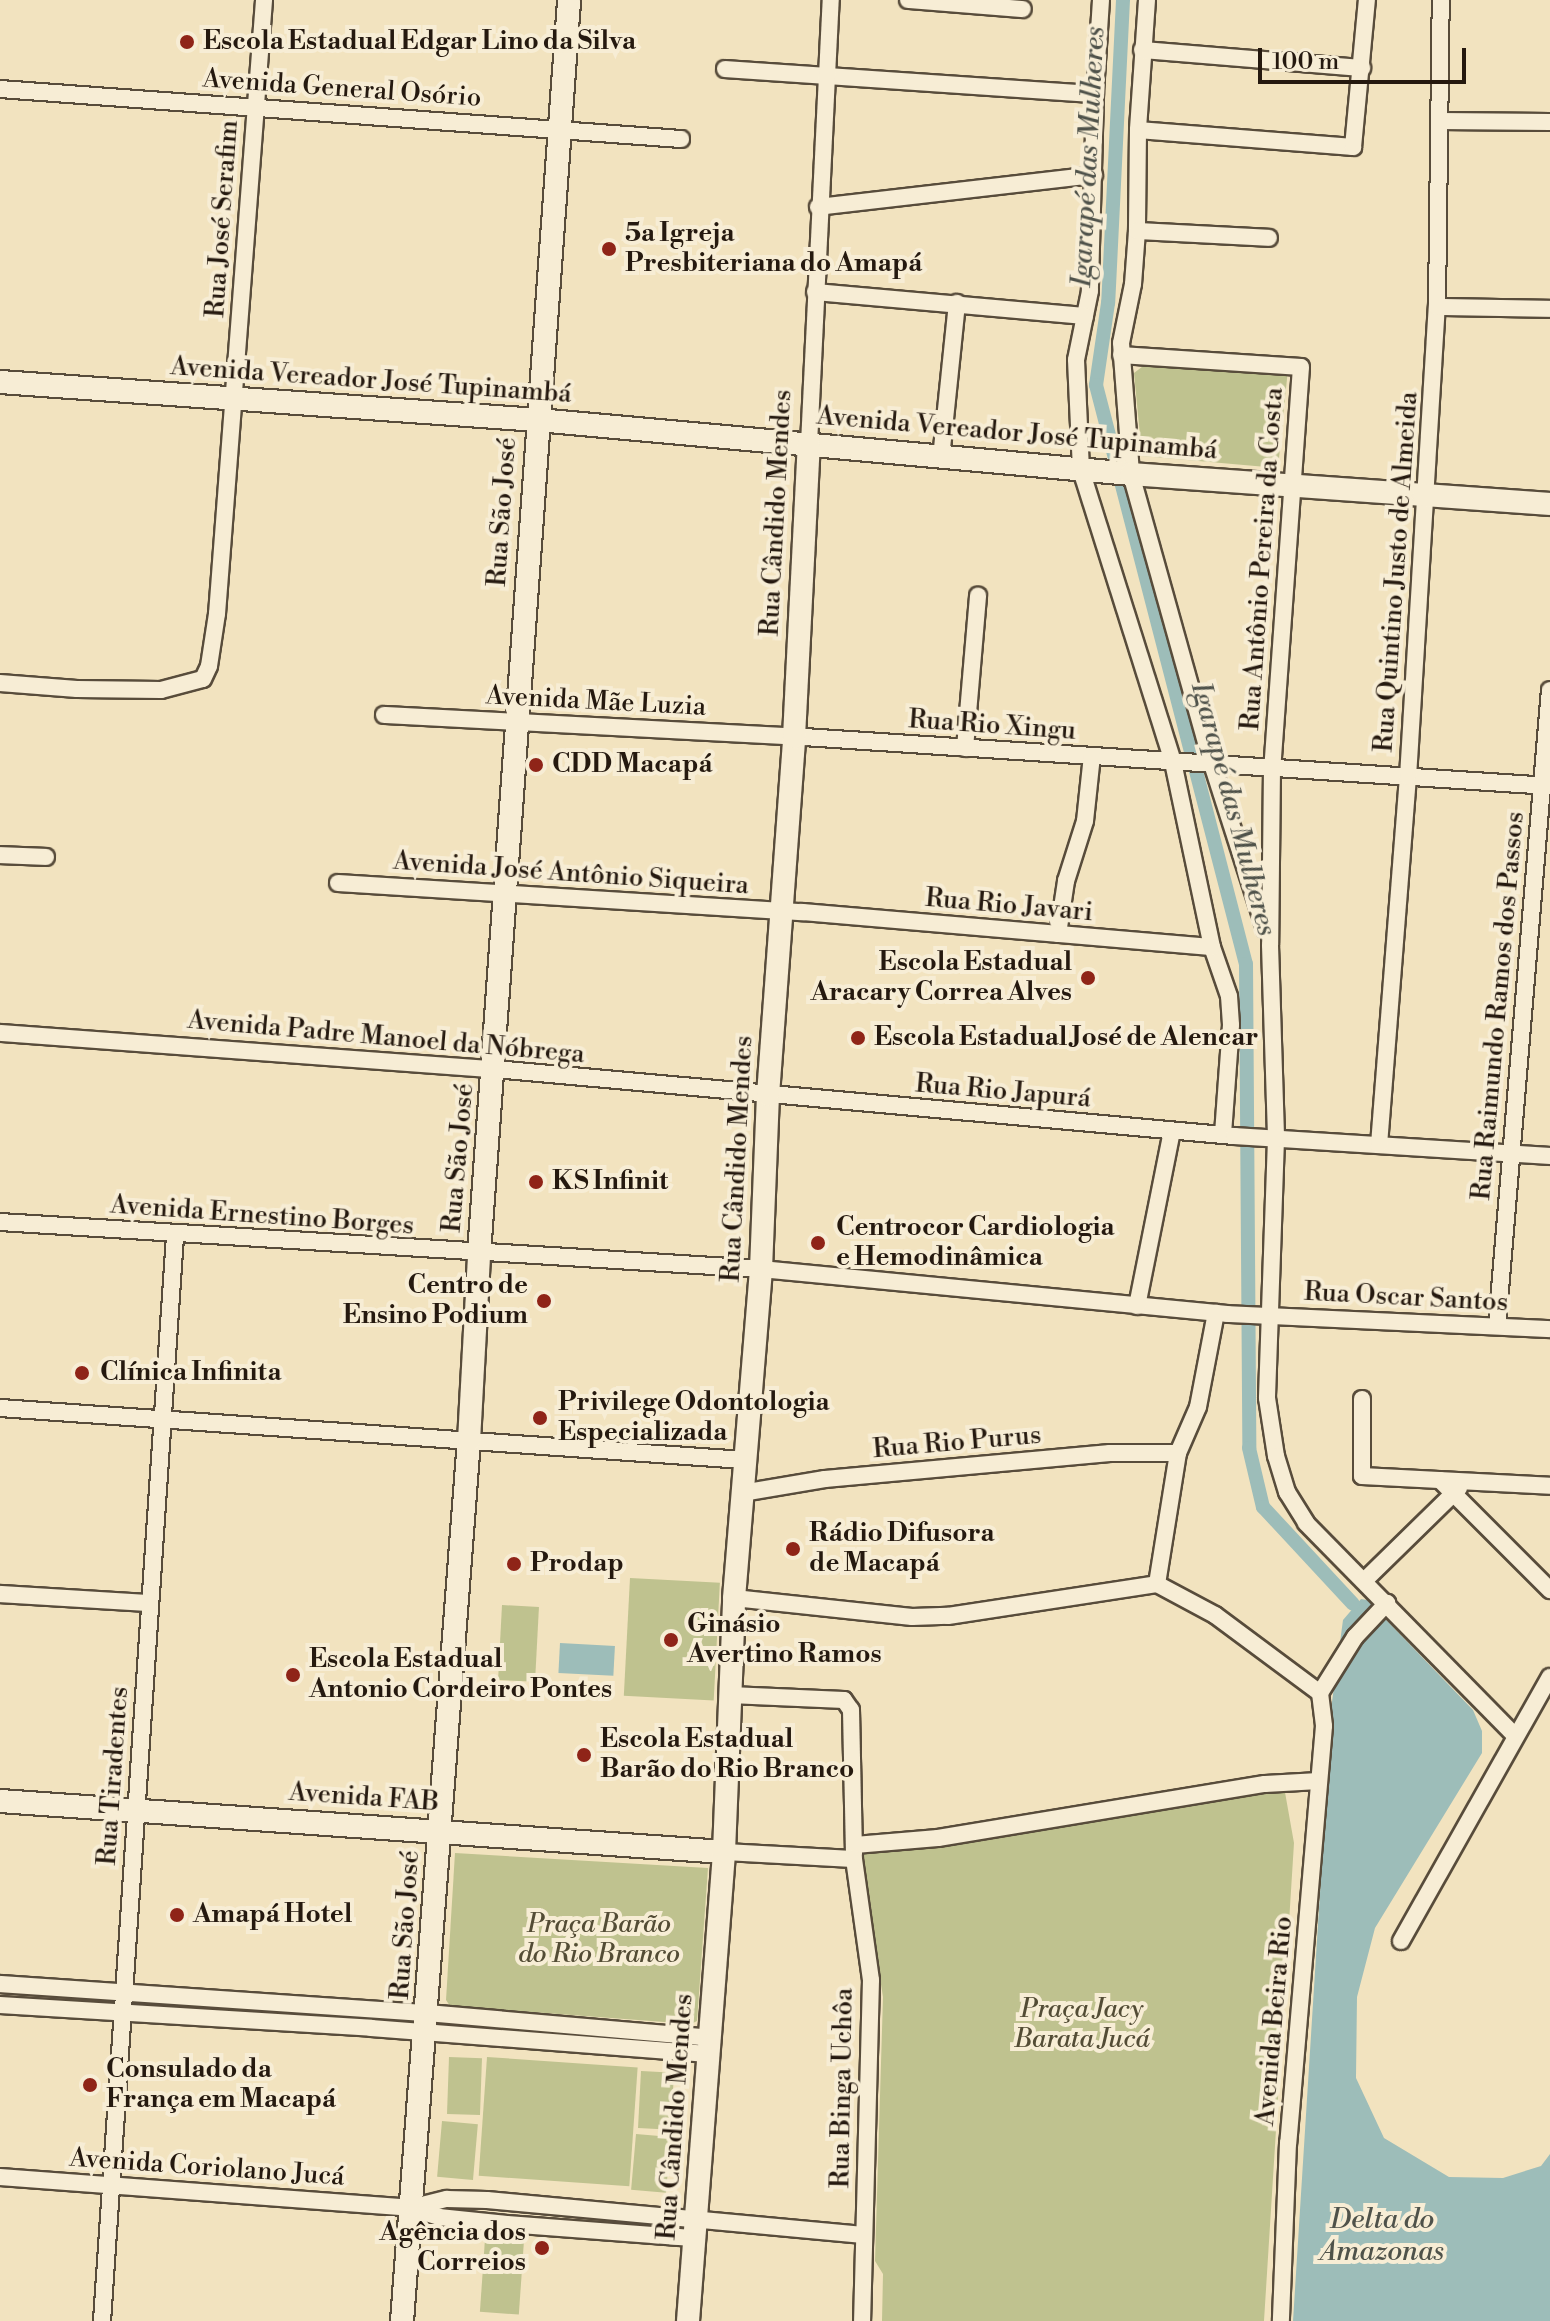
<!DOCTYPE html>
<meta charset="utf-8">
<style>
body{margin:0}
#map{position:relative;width:1550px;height:2321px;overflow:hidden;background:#f2e3bf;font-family:"Libre Bodoni",serif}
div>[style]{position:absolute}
.green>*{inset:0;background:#bfc28f;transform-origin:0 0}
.water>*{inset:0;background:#9dbdb9;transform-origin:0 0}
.canal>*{height:14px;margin:-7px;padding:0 7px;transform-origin:7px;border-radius:7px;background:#9dbdb9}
.roads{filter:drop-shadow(2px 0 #584c3b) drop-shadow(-2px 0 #584c3b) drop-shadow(0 2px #584c3b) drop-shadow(0 -2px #584c3b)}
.street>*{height:16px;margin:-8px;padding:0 8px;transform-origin:8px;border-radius:8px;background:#f7edd5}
.secondary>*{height:22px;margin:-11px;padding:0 11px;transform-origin:11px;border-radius:11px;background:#f7edd5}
.dots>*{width:22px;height:22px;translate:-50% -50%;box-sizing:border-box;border:4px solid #f7edd5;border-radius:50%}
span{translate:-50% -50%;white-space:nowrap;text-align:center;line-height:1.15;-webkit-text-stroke:8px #f7edd5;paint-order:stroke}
.poi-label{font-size:26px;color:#25190f;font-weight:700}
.left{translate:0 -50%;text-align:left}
.right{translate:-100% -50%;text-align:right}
.street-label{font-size:26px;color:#25190f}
.park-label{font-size:26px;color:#534c35;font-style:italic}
.water-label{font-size:28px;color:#4f524a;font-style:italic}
.scale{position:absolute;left:1258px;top:48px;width:208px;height:36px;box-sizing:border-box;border:4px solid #25190f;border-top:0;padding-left:10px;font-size:24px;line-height:28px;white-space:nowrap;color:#25190f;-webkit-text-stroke:6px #f7edd5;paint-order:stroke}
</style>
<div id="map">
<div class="green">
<i style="clip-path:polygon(1151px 360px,1288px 369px,1278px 468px,1142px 456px,1134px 373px)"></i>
<i style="left:630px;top:1578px;width:90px;height:118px;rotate:3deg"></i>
<i style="left:502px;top:1605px;width:37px;height:75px;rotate:3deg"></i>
<i style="clip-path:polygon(1283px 1781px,1294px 1843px,1264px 2321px,882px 2321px,883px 2274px,875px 2261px,883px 1997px,860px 1852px)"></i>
<i style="clip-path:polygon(455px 1853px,708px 1868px,697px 2021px,691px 2024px,450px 2006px,446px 2000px)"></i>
<i style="left:449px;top:2057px;width:33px;height:57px;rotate:2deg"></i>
<i style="left:487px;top:2057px;width:151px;height:119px;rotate:4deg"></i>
<i style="left:641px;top:2071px;width:33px;height:57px;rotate:3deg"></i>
<i style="left:442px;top:2121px;width:36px;height:56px;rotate:5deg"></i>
<i style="left:636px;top:2134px;width:35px;height:56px;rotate:5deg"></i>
<i style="left:485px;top:2239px;width:39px;height:73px;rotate:4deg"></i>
</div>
<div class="water">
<i style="clip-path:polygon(1361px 1599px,1367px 1600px,1473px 1710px,1482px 1731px,1482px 1753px,1375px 1928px,1357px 1997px,1356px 2078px,1384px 2138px,1449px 2177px,1503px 2178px,1541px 2166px,1550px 2154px,1550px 2321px,1293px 2321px,1332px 1702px,1343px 1620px)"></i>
<i style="left:560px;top:1643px;width:55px;height:30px;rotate:3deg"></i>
</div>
<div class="canal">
<i style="left:1123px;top:0;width:303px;rotate:92.8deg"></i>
<i style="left:1108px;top:303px;width:83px;rotate:98.3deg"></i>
<i style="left:1096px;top:385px;width:598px;rotate:75.48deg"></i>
<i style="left:1246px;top:964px;width:484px;rotate:89.6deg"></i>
<i style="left:1249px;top:1448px;width:61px;rotate:76.7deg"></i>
<i style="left:1263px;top:1507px;width:132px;rotate:47.1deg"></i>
</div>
<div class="roads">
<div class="street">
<i style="left:908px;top:0;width:115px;rotate:4.5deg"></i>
<i style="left:1101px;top:0;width:94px;rotate:93.7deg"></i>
<i style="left:1095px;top:94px;width:197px;rotate:91.5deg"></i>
<i style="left:1090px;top:291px;width:70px;rotate:101.5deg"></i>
<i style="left:1076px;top:360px;width:110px;rotate:87.4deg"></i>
<i style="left:1081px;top:470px;width:306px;rotate:72.5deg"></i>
<i style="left:1173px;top:762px;width:189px;rotate:78.1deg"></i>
<i style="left:1212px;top:947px;width:52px;rotate:70.9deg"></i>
<i style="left:1229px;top:996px;width:29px;rotate:86deg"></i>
<i style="left:1231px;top:1025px;width:110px;rotate:94.2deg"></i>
<i style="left:1147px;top:0;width:130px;rotate:94deg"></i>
<i style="left:1138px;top:130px;width:101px;rotate:90.6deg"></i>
<i style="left:1137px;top:231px;width:53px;rotate:94.3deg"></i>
<i style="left:1133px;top:284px;width:60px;rotate:101.5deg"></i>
<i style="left:1121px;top:343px;width:131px;rotate:85.6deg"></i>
<i style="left:1131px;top:474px;width:301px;rotate:74.4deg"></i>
<i style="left:1212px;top:764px;width:173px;rotate:72.2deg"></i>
<i style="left:1142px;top:50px;width:221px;rotate:4.7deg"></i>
<i style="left:725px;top:69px;width:371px;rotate:3.9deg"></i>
<i style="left:0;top:89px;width:683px;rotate:4.2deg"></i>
<i style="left:1440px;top:121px;width:110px;rotate:0.5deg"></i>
<i style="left:1138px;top:130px;width:216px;rotate:4.5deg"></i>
<i style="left:1353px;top:147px;width:148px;rotate:-84.6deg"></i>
<i style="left:818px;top:207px;width:278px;rotate:-6.6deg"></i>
<i style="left:1137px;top:231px;width:132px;rotate:3deg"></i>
<i style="left:815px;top:292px;width:271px;rotate:5.1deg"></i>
<i style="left:1437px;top:307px;width:113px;rotate:1deg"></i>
<i style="left:1121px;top:355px;width:180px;rotate:3.8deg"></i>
<i style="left:1301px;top:367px;width:402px;rotate:94.1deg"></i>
<i style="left:1272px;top:768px;width:177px;rotate:90.6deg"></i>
<i style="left:1270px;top:945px;width:194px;rotate:88.2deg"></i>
<i style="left:1276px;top:1139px;width:259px;rotate:92deg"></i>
<i style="left:1267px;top:1398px;width:59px;rotate:81.2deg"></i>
<i style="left:1276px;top:1456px;width:38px;rotate:73deg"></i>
<i style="left:1287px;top:1492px;width:36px;rotate:58deg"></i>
<i style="left:1306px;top:1523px;width:298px;rotate:45.5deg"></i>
<i style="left:809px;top:444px;width:445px;rotate:-87.2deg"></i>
<i style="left:941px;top:458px;width:156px;rotate:-84.1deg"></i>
<i style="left:0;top:683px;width:77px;rotate:4.5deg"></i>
<i style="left:77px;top:689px;width:84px;rotate:0.7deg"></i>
<i style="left:161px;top:690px;width:43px;rotate:-14.7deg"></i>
<i style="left:203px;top:679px;width:14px;rotate:-65deg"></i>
<i style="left:209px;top:666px;width:53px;rotate:-81.3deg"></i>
<i style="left:217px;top:614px;width:616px;rotate:-85.62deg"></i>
<i style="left:384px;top:715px;width:421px;rotate:3deg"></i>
<i style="left:804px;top:737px;width:748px;rotate:3.76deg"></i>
<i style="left:965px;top:748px;width:153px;rotate:-85.1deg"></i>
<i style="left:0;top:855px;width:46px;rotate:2.5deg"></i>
<i style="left:338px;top:883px;width:465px;rotate:3.6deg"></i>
<i style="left:802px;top:912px;width:411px;rotate:4.9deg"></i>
<i style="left:1058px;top:934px;width:54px;rotate:-81.4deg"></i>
<i style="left:1066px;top:881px;width:63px;rotate:-72.4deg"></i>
<i style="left:1085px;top:821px;width:65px;rotate:-83.9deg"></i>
<i style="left:0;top:1033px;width:496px;rotate:4.2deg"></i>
<i style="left:495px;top:1069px;width:742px;rotate:5.18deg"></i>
<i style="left:1234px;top:1136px;width:317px;rotate:3.6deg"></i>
<i style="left:1379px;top:1145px;width:369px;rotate:-85.5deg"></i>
<i style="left:1408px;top:777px;width:471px;rotate:-86.5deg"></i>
<i style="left:1437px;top:307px;width:307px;rotate:-89.3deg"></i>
<i style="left:0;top:1222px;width:762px;rotate:3.53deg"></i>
<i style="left:761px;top:1269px;width:468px;rotate:5.5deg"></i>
<i style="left:1227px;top:1314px;width:323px;rotate:2.7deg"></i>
<i style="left:1137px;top:1306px;width:178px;rotate:-78.7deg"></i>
<i style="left:1497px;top:1326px;width:638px;rotate:-85.24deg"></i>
<i style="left:1362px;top:1399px;width:77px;rotate:90deg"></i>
<i style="left:1362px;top:1476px;width:188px;rotate:3deg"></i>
<i style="left:0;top:1408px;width:746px;rotate:4deg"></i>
<i style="left:1440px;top:1480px;width:156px;rotate:45deg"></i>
<i style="left:742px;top:1493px;width:84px;rotate:-9.6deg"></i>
<i style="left:825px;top:1479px;width:286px;rotate:-5.2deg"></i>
<i style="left:1110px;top:1453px;width:68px"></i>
<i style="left:1364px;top:1581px;width:133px;rotate:-44.4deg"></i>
<i style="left:1157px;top:1584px;width:133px;rotate:-80.9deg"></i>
<i style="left:1178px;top:1453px;width:50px;rotate:-66.5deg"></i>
<i style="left:1198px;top:1407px;width:96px;rotate:-79.2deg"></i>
<i style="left:0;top:1594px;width:148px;rotate:3.5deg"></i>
<i style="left:734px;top:1598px;width:179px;rotate:6.1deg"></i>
<i style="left:912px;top:1617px;width:36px;rotate:-2deg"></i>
<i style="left:948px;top:1616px;width:211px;rotate:-8.7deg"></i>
<i style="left:1157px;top:1584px;width:66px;rotate:28.1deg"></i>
<i style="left:1215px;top:1615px;width:131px;rotate:36.6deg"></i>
<i style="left:1320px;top:1693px;width:33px;rotate:83deg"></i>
<i style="left:1324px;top:1726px;width:419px;rotate:94.9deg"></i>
<i style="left:1288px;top:2143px;width:178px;rotate:92.3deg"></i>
<i style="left:1320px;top:1693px;width:66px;rotate:-58deg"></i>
<i style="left:1355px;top:1637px;width:47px;rotate:-46.7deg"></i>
<i style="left:730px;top:1695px;width:114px;rotate:2.5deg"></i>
<i style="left:844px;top:1700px;width:12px;rotate:55deg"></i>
<i style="left:851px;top:1710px;width:144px;rotate:88.8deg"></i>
<i style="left:855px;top:1845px;width:83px;rotate:-4.8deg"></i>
<i style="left:938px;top:1838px;width:331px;rotate:-9.4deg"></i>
<i style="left:1265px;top:1784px;width:54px;rotate:-3.2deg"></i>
<i style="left:724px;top:1852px;width:130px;rotate:3.1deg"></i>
<i style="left:854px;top:1859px;width:122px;rotate:82deg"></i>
<i style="left:871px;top:1980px;width:341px;rotate:91.5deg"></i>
<i style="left:1401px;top:1941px;width:303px;rotate:-60.6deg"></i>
<i style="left:0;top:1984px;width:428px;rotate:3.9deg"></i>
<i style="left:427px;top:2013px;width:284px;rotate:5deg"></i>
<i style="left:0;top:2005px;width:372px;rotate:3.5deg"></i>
<i style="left:371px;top:2028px;width:338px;rotate:4.4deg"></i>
<i style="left:0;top:2177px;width:411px;rotate:4.3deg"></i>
<i style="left:410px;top:2208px;width:30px;rotate:17deg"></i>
<i style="left:439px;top:2217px;width:68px;rotate:5.9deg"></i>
<i style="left:507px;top:2224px;width:189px;rotate:4.3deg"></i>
<i style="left:410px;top:2208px;width:38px;rotate:-14deg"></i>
<i style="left:447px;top:2199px;width:40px;rotate:1.4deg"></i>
<i style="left:487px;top:2200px;width:378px;rotate:5.3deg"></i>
<i style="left:102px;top:2321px;width:1088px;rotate:-86.15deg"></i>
</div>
<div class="secondary">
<i style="left:0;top:382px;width:539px;rotate:4.04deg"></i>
<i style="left:538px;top:420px;width:595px;rotate:5.2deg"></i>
<i style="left:1131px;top:474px;width:420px;rotate:4.1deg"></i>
<i style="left:0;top:1801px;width:726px;rotate:4.03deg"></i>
<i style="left:402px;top:2321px;width:883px;rotate:-85.65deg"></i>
<i style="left:469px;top:1441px;width:187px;rotate:-86.9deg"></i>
<i style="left:479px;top:1254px;width:1257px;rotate:-85.89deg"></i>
<i style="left:688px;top:2321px;width:470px;rotate:-85.6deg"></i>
<i style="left:724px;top:1852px;width:254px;rotate:-87.7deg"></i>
<i style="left:734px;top:1598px;width:330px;rotate:-85.3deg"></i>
<i style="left:761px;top:1269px;width:174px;rotate:-87.7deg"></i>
<i style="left:768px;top:1095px;width:359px;rotate:-85.8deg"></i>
<i style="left:794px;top:737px;width:293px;rotate:-87.1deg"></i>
</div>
</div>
<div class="dots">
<i style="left:187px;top:42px;background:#8f2418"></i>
<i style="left:609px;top:249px;background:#8f2418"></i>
<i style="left:536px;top:765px;background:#8f2418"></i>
<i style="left:1088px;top:978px;background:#8f2418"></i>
<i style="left:858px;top:1038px;background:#8f2418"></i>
<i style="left:536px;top:1182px;background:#8f2418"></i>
<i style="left:818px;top:1243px;background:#8f2418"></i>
<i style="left:544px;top:1301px;background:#8f2418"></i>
<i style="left:82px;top:1373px;background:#8f2418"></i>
<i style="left:540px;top:1418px;background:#8f2418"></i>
<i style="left:793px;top:1549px;background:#8f2418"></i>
<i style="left:514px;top:1564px;background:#8f2418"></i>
<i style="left:671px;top:1640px;background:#8f2418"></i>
<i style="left:293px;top:1675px;background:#8f2418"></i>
<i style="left:584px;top:1755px;background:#8f2418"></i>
<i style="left:177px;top:1915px;background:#8f2418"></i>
<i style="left:90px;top:2085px;background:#8f2418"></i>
<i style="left:542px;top:2248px;background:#8f2418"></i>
</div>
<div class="poi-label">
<span class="left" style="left:203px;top:42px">Escola Estadual Edgar Lino da Silva</span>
<span class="left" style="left:625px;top:249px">5a Igreja<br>Presbiteriana do Amapá</span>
<span class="left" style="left:552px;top:765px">CDD Macapá</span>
<span class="right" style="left:1072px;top:978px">Escola Estadual<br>Aracary Correa Alves</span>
<span class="left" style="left:874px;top:1038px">Escola Estadual José de Alencar</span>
<span class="left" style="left:552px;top:1182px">KS Infinit</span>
<span class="left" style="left:836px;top:1243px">Centrocor Cardiologia<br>e Hemodinâmica</span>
<span class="right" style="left:528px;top:1301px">Centro de<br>Ensino Podium</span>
<span class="left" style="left:100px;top:1373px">Clínica Infinita</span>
<span class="left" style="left:558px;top:1418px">Privilege Odontologia<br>Especializada</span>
<span class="left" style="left:809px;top:1549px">Rádio Difusora<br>de Macapá</span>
<span class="left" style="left:530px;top:1564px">Prodap</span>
<span class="left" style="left:687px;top:1640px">Ginásio<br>Avertino Ramos</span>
<span class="left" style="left:309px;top:1675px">Escola Estadual<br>Antonio Cordeiro Pontes</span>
<span class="left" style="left:600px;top:1755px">Escola Estadual<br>Barão do Rio Branco</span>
<span class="left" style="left:193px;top:1915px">Amapá Hotel</span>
<span class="left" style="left:106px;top:2085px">Consulado da<br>França em Macapá</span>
<span class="right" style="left:526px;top:2248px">Agência dos<br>Correios</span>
</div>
<div class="street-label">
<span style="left:342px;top:89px;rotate:4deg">Avenida General Osório</span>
<span style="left:223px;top:219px;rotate:-86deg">Rua José Serafim</span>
<span style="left:371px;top:381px;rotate:4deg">Avenida Vereador José Tupinambá</span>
<span style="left:1017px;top:434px;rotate:5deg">Avenida Vereador José Tupinambá</span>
<span style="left:503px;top:512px;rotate:-86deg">Rua São José</span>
<span style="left:777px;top:513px;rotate:-87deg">Rua Cândido Mendes</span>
<span style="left:1263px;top:559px;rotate:-86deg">Rua Antônio Pereira da Costa</span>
<span style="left:1397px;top:572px;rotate:-86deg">Rua Quintino Justo de Almeida</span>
<span style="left:596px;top:702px;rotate:3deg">Avenida Mãe Luzia</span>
<span style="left:992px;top:726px;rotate:4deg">Rua Rio Xingu</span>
<span style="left:571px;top:874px;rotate:4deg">Avenida José Antônio Siqueira</span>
<span style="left:1009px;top:906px;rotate:5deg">Rua Rio Javari</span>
<span style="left:1499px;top:1006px;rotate:-85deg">Rua Raimundo Ramos dos Passos</span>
<span style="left:386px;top:1038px;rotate:5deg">Avenida Padre Manoel da Nóbrega</span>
<span style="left:1003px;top:1092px;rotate:5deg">Rua Rio Japurá</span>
<span style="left:459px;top:1158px;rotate:-85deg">Rua São José</span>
<span style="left:738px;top:1159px;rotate:-87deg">Rua Cândido Mendes</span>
<span style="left:262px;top:1216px;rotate:4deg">Avenida Ernestino Borges</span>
<span style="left:1406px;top:1298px;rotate:3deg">Rua Oscar Santos</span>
<span style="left:957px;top:1443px;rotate:-5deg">Rua Rio Purus</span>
<span style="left:114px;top:1776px;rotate:-86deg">Rua Tiradentes</span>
<span style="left:364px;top:1798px;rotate:4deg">Avenida FAB</span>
<span style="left:406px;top:1925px;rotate:-86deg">Rua São José</span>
<span style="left:1275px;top:2021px;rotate:-85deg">Avenida Beira Rio</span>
<span style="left:843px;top:2088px;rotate:-89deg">Rua Binga Uchôa</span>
<span style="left:676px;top:2117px;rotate:-86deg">Rua Cândido Mendes</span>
<span style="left:207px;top:2168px;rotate:4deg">Avenida Coriolano Jucá</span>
</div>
<div class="park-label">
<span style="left:599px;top:1940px">Praça Barão<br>do Rio Branco</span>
<span style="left:1082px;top:2025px">Praça Jacy<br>Barata Jucá</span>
</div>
<div class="water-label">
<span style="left:1089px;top:157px;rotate:-87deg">Igarapé das Mulheres</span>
<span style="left:1233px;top:809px;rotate:75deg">Igarapé das Mulheres</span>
<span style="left:1382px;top:2236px">Delta do<br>Amazonas</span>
</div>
<div class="scale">100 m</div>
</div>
